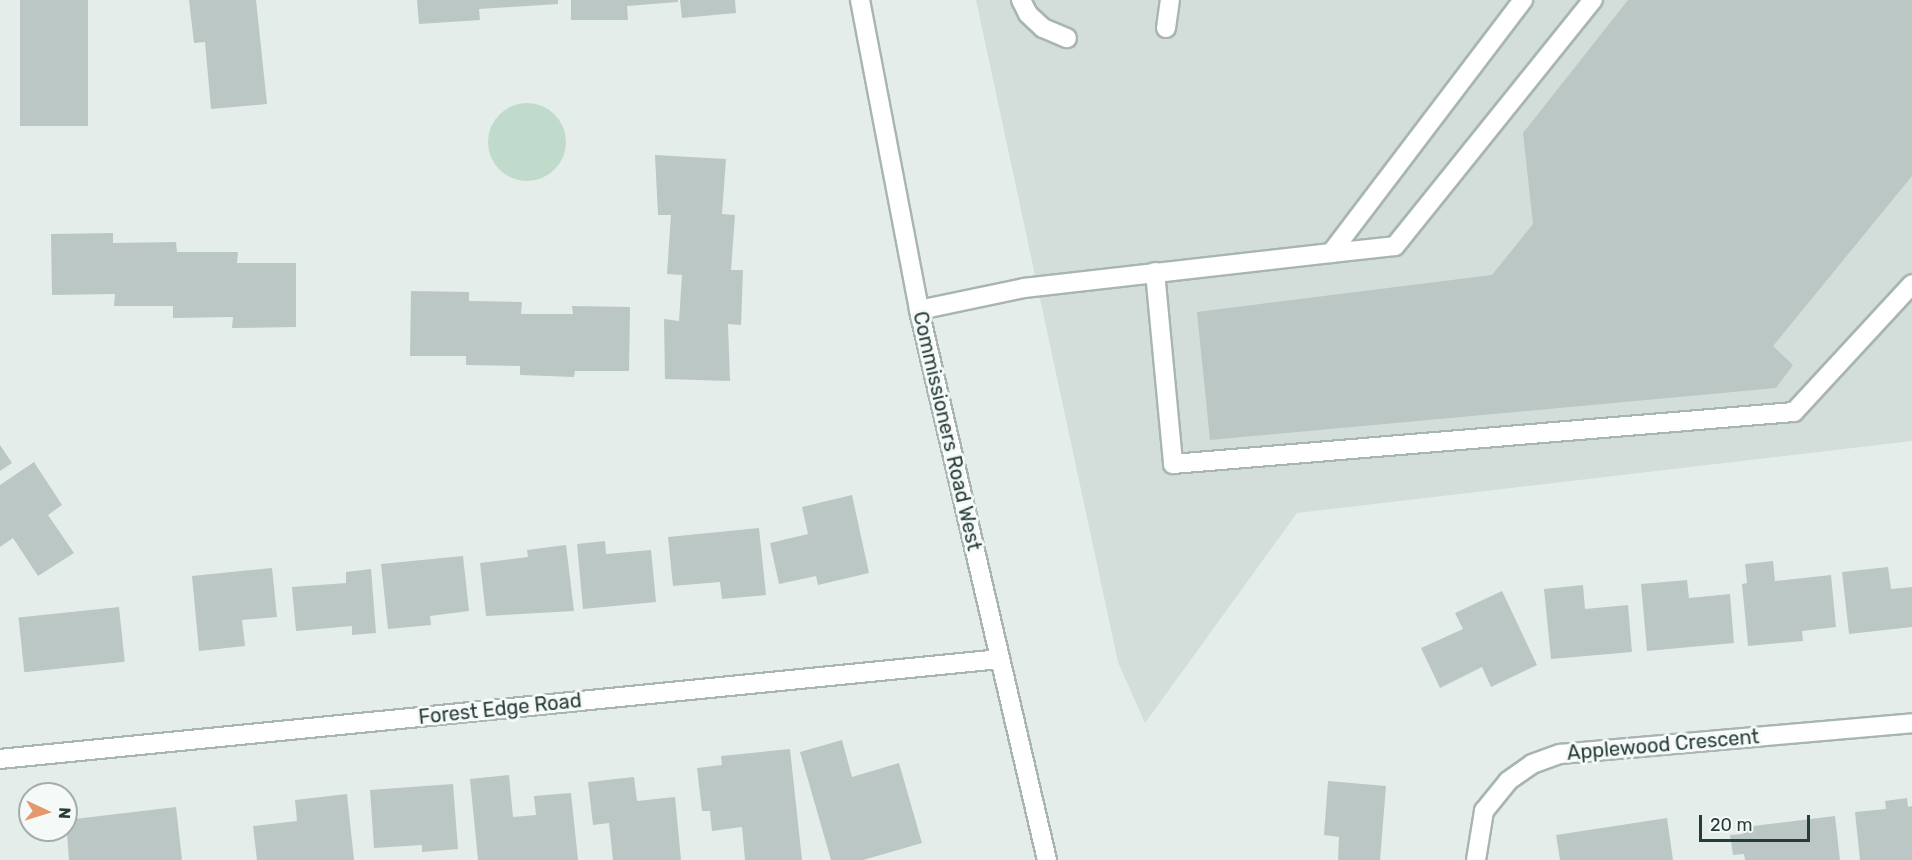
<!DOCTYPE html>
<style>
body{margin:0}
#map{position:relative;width:1912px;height:860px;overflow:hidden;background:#e5edea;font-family:Rubik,sans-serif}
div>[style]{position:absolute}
.built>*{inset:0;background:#d3ddd9}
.green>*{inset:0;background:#c0dbcb}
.round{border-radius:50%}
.building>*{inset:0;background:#bbc7c4;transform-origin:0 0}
.roads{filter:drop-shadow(2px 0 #a8b5b2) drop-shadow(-2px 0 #a8b5b2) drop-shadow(0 2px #a8b5b2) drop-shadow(0 -2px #a8b5b2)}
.service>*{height:18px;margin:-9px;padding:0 9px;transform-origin:9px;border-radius:9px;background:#fff}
.minor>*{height:18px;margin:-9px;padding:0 9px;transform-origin:9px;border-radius:9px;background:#fff}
.secondary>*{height:18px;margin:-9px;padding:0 9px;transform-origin:9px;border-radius:9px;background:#fff}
span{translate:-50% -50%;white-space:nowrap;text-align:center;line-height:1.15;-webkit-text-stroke:6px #f5f9f8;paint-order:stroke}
.street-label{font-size:20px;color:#263d3a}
.north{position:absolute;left:18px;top:782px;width:60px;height:60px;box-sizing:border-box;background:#f5f9f8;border:2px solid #a2aeac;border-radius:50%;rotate:94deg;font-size:16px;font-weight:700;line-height:24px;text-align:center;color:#263d3a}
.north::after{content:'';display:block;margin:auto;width:21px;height:27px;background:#e4986c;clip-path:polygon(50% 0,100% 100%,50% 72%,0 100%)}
.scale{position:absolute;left:1699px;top:815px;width:111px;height:27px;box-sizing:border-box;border:3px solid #263d3a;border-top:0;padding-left:8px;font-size:18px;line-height:21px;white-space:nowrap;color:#263d3a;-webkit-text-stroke:4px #f5f9f8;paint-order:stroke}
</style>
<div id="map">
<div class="built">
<i style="clip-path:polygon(976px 0,1912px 0,1912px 441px,1297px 513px,1145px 723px,1118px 662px)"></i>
</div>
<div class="green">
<i class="round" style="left:488px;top:103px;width:78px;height:78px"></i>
</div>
<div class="building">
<i style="left:20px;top:0;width:68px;height:126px"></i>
<i style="clip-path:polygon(189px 0,256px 0,267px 104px,211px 109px,205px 42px,194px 43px)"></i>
<i style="clip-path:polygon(417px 0,558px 0,558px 4px,479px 9px,480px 20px,419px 24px)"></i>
<i style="clip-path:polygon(571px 0,678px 0,678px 2px,627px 6px,628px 20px,571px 20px)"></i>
<i style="clip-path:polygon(680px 0,735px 0,736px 13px,682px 18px)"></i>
<i style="clip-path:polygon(1628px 0,1912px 0,1912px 176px,1773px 346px,1793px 365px,1776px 388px,1210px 440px,1197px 312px,1492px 275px,1533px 224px,1523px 133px)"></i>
<i style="clip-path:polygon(655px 155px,726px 159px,722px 214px,735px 215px,731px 270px,743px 270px,741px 325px,728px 324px,730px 381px,665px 379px,664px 319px,679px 321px,682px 275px,667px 274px,671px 215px,658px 215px)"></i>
<i style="clip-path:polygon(113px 233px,113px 243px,176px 242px,177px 252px,238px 252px,237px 263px,296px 263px,296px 327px,232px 328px,233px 317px,173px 318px,173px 306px,114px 306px,115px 294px,52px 295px,51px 234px)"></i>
<i style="clip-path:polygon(411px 291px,469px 292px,469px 301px,522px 302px,521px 314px,573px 314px,572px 306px,630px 307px,629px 371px,575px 371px,574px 377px,520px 375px,520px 366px,466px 365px,466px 356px,410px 356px)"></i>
<i style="clip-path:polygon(0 445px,12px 463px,0 471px)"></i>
<i style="clip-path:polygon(34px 462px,62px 505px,48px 515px,74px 553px,38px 576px,13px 538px,0 547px,0 485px)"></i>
<i style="clip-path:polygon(852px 495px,869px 573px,818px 585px,816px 576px,779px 584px,770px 543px,808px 534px,802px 507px)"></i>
<i style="clip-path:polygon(759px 528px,766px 595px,722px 599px,720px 582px,673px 586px,668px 537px)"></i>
<i style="clip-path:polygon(605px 541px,606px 554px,651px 550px,656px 602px,583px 609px,577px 544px)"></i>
<i style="clip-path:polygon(566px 545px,574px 611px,486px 616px,480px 563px,528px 557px,527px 550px)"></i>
<i style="clip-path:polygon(463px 556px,469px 611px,430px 616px,431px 625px,388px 629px,381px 564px)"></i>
<i style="clip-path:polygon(1773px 561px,1775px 581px,1831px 575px,1836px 627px,1802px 631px,1803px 641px,1748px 646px,1742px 584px,1747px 583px,1745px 564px)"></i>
<i style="clip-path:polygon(1888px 567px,1891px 589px,1912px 587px,1912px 627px,1849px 634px,1842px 572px)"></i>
<i style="clip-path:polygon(272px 568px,277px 617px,242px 620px,245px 646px,199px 651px,192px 576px)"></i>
<i style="clip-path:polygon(371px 569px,376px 633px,352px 635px,352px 626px,296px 631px,292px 587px,346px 583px,346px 572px)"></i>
<i style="clip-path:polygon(1687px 580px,1689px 598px,1730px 594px,1734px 643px,1647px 651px,1641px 584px)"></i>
<i style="clip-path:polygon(1583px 585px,1585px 609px,1628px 605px,1632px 652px,1551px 659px,1544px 589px)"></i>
<i style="clip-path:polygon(1502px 591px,1537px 665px,1491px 687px,1482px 667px,1440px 688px,1421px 648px,1463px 629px,1455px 613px)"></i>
<i style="left:119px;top:607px;width:55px;height:101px;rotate:84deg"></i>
<i style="clip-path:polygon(842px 740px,852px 777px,899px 763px,922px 843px,863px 860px,831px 860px,800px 752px)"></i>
<i style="clip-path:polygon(790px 749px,802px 860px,745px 860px,742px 827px,712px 831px,710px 811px,702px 811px,697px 768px,722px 765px,721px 756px)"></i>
<i style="clip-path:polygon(509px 775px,513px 817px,536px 815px,534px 796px,571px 793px,578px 860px,478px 860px,470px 779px)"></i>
<i style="clip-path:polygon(634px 777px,637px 801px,675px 797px,681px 860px,613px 860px,609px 823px,593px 825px,588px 782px)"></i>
<i style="clip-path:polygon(1328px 781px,1386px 786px,1380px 860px,1338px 860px,1339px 837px,1324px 835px)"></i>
<i style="clip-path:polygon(453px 784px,458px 849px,422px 852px,422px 845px,374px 848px,370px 790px)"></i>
<i style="clip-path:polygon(347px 794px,354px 860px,257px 860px,253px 826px,297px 821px,295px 800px)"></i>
<i style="clip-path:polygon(1907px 798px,1908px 807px,1912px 806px,1912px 860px,1860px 860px,1855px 812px,1886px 809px,1885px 801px)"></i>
<i style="clip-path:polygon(176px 807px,182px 860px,69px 860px,66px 820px)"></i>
<i style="clip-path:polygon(1835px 816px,1840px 860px,1745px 860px,1744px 854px,1733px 855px,1730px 835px,1743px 834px,1744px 827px)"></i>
<i style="clip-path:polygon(1667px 818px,1673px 860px,1560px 860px,1556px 835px)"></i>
</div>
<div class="roads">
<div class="service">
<i style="left:1021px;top:0;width:16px;rotate:63deg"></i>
<i style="left:1028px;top:14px;width:21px;rotate:43deg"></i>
<i style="left:1043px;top:28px;width:26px;rotate:23deg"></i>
<i style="left:1166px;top:28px;width:28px;rotate:-82deg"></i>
<i style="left:1331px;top:253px;width:64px;rotate:-6.2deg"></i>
<i style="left:1395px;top:246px;width:316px;rotate:-51.2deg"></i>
<i style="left:1155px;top:272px;width:193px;rotate:84.6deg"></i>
<i style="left:1173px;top:464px;width:623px;rotate:-4.79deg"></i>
<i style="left:1794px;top:412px;width:174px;rotate:-47.3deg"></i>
<i style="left:919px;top:310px;width:107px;rotate:-11.8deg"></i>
<i style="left:1024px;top:288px;width:309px;rotate:-6.5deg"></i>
<i style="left:1331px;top:253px;width:318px;rotate:-52.8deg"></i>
</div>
<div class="minor">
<i style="left:0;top:759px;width:1005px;rotate:-5.71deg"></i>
<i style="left:1476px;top:860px;width:50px;rotate:-80.7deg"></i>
<i style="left:1484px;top:811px;width:38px;rotate:-51deg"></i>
<i style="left:1508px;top:781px;width:29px;rotate:-35deg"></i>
<i style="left:1532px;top:764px;width:30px;rotate:-20deg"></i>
<i style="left:1560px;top:754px;width:353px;rotate:-5deg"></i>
</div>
<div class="secondary">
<i style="left:860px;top:0;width:316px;rotate:79.2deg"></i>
<i style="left:919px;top:310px;width:565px;rotate:76.9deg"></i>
</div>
</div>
<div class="street-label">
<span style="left:947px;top:431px;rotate:77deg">Commissioners Road West</span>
<span style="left:500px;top:709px;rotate:-6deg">Forest Edge Road</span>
<span style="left:1663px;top:745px;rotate:-5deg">Applewood Crescent</span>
</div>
<div class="north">N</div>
<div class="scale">20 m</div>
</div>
